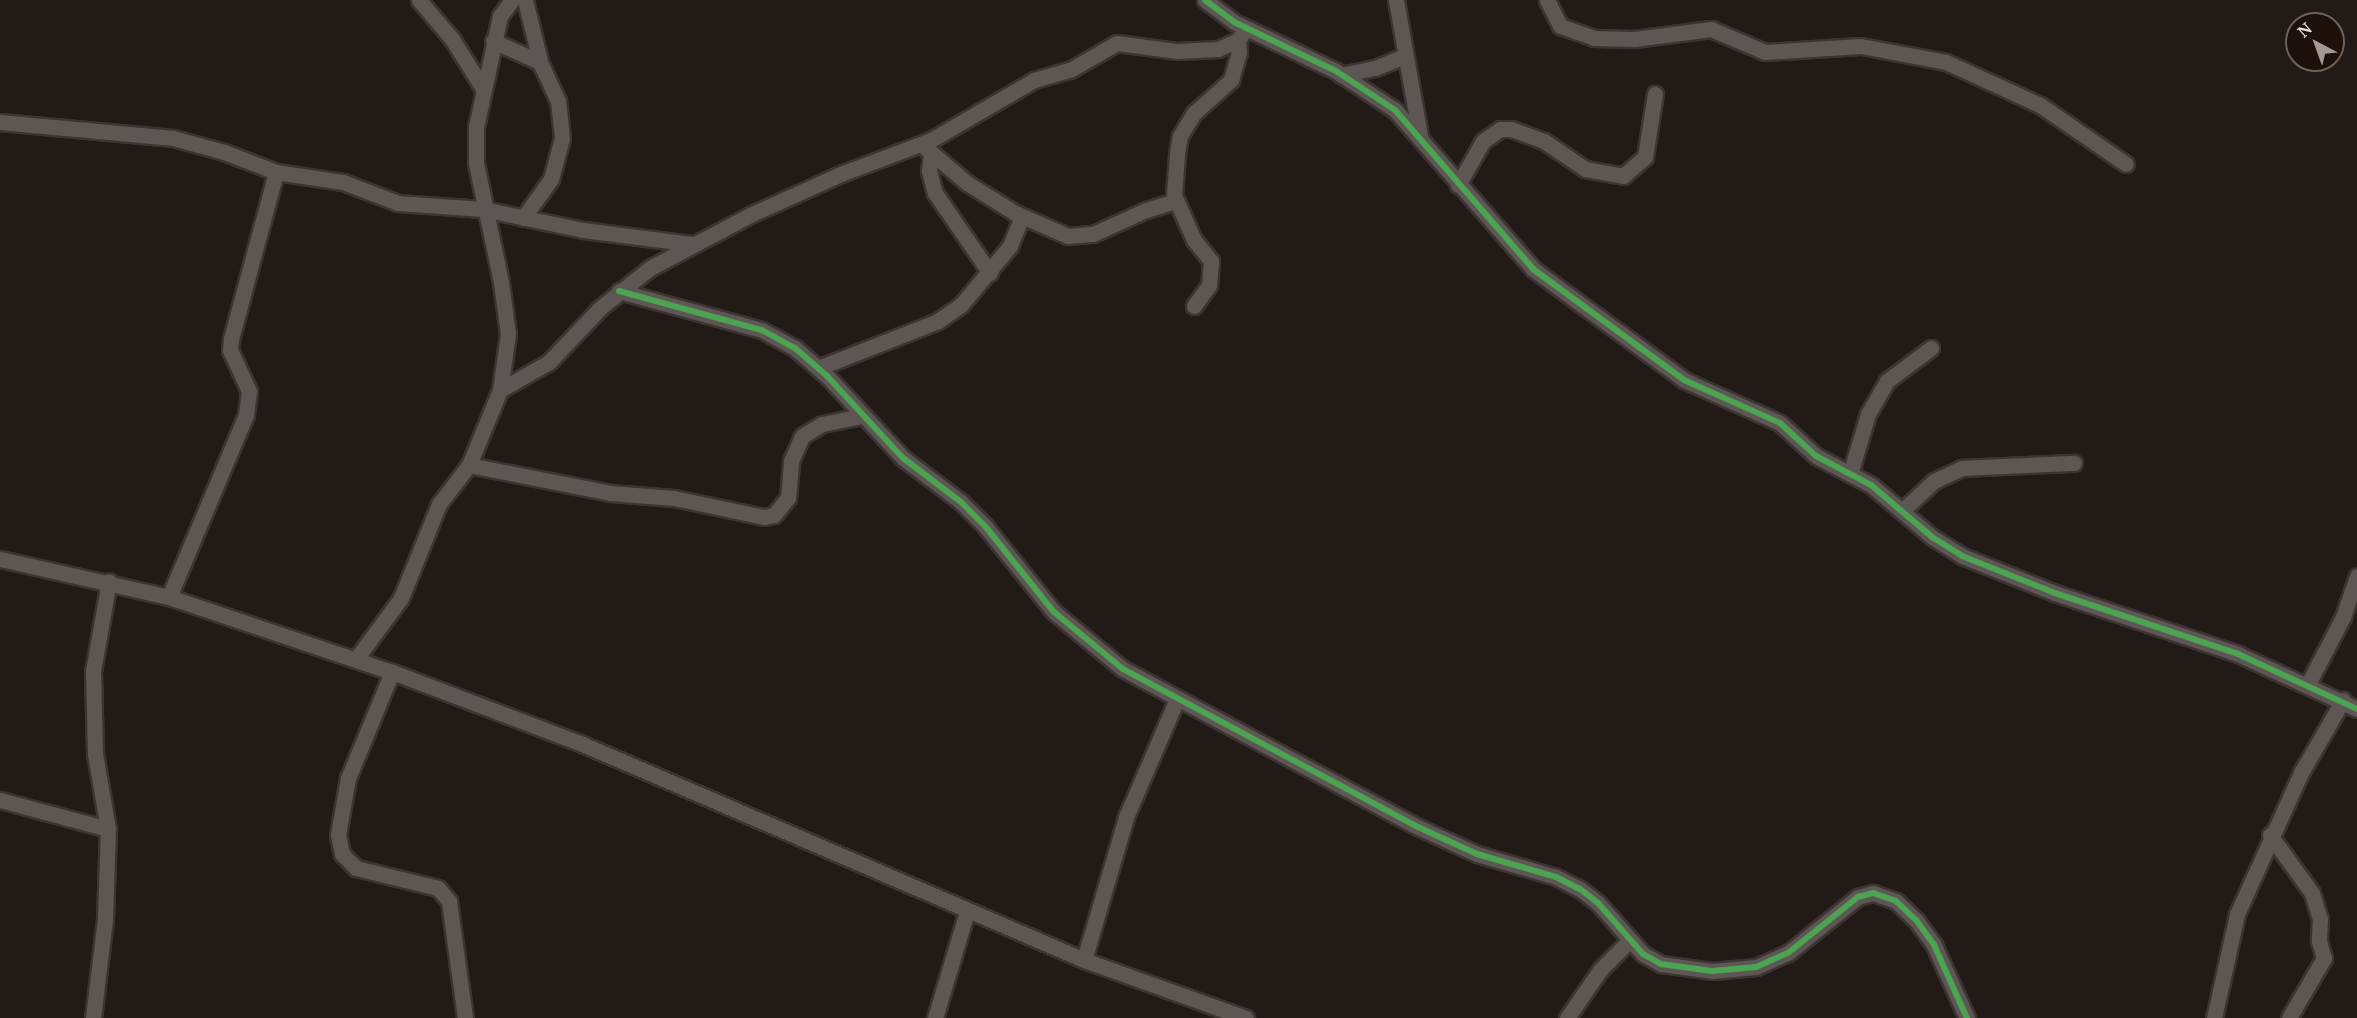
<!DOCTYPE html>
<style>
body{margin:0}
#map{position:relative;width:2357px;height:1018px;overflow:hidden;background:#221a16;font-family:"Noto Serif",serif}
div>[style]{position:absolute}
.roads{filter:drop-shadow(2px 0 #3b3532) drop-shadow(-2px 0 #3b3532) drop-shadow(0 2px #3b3532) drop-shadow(0 -2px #3b3532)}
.street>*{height:15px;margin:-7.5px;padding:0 7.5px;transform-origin:7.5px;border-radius:7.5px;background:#5d5654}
.cycleway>*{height:6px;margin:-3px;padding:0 3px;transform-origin:3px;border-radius:3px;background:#4ca352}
span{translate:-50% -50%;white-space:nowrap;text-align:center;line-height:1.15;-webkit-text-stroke:4.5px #1d0f0a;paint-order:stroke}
.north{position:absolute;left:2285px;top:12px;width:60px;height:60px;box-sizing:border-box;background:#1d0f0a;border:2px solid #6e615c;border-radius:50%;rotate:319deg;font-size:16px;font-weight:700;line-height:24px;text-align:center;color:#e7dcd8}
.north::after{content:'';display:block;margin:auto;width:21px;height:27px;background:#a29894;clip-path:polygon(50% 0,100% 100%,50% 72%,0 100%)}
</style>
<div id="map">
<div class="roads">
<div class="street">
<i style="left:419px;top:0;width:51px;rotate:49.8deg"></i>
<i style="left:452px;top:39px;width:57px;rotate:58deg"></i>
<i style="left:1205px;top:0;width:36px;rotate:37deg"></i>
<i style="left:1234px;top:22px;width:113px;rotate:25.7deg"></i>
<i style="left:1336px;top:71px;width:71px;rotate:33.5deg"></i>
<i style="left:1395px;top:110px;width:211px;rotate:49deg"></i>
<i style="left:1533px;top:269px;width:187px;rotate:36.3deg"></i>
<i style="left:1684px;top:380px;width:105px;rotate:24.1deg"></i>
<i style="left:1780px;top:423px;width:49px;rotate:42.5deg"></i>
<i style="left:1816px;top:456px;width:62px;rotate:27.8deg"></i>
<i style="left:1871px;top:485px;width:80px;rotate:40.4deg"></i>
<i style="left:1932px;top:537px;width:36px;rotate:32deg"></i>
<i style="left:1962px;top:556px;width:100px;rotate:21.7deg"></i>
<i style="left:2055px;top:593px;width:193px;rotate:18.4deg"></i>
<i style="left:2238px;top:654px;width:131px;rotate:24.8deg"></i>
<i style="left:1396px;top:0;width:138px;rotate:80deg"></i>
<i style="left:1547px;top:0;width:29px;rotate:63deg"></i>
<i style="left:1560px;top:26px;width:36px;rotate:19deg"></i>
<i style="left:1594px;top:38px;width:40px;rotate:1.4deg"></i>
<i style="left:1634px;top:39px;width:78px;rotate:-7.4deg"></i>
<i style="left:1711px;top:29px;width:59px;rotate:23.1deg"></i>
<i style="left:1765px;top:52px;width:96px;rotate:-3.6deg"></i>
<i style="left:1861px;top:46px;width:86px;rotate:10.7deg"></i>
<i style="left:1946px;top:62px;width:103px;rotate:24.6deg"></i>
<i style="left:2040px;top:105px;width:104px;rotate:34.5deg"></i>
<i style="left:493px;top:41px;width:51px;rotate:24.1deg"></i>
<i style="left:1341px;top:75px;width:35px;rotate:-12deg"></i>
<i style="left:1375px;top:68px;width:32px;rotate:-22deg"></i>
<i style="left:0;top:122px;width:174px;rotate:5.3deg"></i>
<i style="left:173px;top:138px;width:53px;rotate:15.4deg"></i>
<i style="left:224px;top:152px;width:56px;rotate:21deg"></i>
<i style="left:276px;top:172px;width:68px;rotate:8.5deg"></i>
<i style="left:343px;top:182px;width:59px;rotate:20.9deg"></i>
<i style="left:398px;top:203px;width:85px;rotate:4deg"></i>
<i style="left:483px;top:209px;width:102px;rotate:11.9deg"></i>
<i style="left:583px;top:230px;width:111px;rotate:7.3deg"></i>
<i style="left:921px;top:144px;width:60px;rotate:40.3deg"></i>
<i style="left:967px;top:183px;width:57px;rotate:32deg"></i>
<i style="left:1015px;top:213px;width:58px;rotate:23.5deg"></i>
<i style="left:1068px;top:236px;width:25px;rotate:-5deg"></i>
<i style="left:1093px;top:234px;width:58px;rotate:-24.4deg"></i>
<i style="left:1146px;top:210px;width:31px;rotate:-17deg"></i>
<i style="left:931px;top:154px;width:17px;rotate:97deg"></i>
<i style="left:929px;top:171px;width:23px;rotate:75deg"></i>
<i style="left:935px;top:193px;width:97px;rotate:55.5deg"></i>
<i style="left:1458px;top:185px;width:51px;rotate:-60.4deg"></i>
<i style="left:1483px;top:141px;width:21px;rotate:-35deg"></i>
<i style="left:1500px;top:129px;width:11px"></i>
<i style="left:1511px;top:129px;width:35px;rotate:20deg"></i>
<i style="left:1544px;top:141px;width:50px;rotate:34.3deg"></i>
<i style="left:1585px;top:169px;width:39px;rotate:10deg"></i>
<i style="left:1623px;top:176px;width:29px;rotate:-41deg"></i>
<i style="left:1645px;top:157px;width:64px;rotate:-81deg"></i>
<i style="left:523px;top:218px;width:48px;rotate:-54.3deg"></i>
<i style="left:551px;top:179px;width:42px;rotate:-75deg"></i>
<i style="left:562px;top:138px;width:37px;rotate:-96deg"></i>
<i style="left:558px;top:101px;width:40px;rotate:-115deg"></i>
<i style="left:541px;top:65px;width:67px;rotate:-103.8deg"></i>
<i style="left:619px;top:291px;width:148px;rotate:15.3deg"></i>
<i style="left:762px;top:330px;width:38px;rotate:29deg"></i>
<i style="left:795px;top:348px;width:43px;rotate:41.2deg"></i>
<i style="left:827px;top:376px;width:112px;rotate:47.2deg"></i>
<i style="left:903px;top:458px;width:73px;rotate:37.2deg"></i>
<i style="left:961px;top:502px;width:34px;rotate:45deg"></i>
<i style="left:985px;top:526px;width:110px;rotate:51.3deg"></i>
<i style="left:1054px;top:612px;width:89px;rotate:39.6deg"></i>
<i style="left:1123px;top:669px;width:335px;rotate:28.2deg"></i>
<i style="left:1418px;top:827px;width:65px;rotate:24.6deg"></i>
<i style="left:1477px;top:854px;width:82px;rotate:16.2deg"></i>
<i style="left:1556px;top:877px;width:27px;rotate:27deg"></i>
<i style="left:1580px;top:889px;width:23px;rotate:38deg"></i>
<i style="left:1598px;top:903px;width:68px;rotate:48.6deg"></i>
<i style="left:1643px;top:954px;width:21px;rotate:29deg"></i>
<i style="left:1661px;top:964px;width:51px;rotate:7.8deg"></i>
<i style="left:1712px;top:971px;width:44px;rotate:-5.2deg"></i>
<i style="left:1756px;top:967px;width:35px;rotate:-24deg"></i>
<i style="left:1788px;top:953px;width:90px;rotate:-38.7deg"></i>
<i style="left:1858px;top:897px;width:16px;rotate:-15deg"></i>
<i style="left:1873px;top:893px;width:24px;rotate:19deg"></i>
<i style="left:1896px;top:901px;width:28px;rotate:44deg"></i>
<i style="left:1916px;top:920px;width:31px;rotate:54deg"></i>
<i style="left:1934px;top:945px;width:80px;rotate:65.7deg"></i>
<i style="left:1194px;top:306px;width:26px;rotate:-54deg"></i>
<i style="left:1209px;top:285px;width:24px;rotate:-85deg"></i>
<i style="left:1211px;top:261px;width:27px;rotate:-129deg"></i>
<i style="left:1194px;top:240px;width:49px;rotate:-114deg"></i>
<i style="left:1174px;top:195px;width:41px;rotate:-85.8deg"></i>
<i style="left:1177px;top:154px;width:18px;rotate:-81deg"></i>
<i style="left:1180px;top:136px;width:27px;rotate:-59deg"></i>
<i style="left:1194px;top:113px;width:50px;rotate:-41.7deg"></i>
<i style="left:1231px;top:80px;width:29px;rotate:-74deg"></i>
<i style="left:1239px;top:52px;width:12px;rotate:-95deg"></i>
<i style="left:818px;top:368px;width:129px;rotate:-21.4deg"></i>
<i style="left:938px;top:321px;width:28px;rotate:-35deg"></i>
<i style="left:961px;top:305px;width:77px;rotate:-50.3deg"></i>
<i style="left:1010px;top:246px;width:31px;rotate:-68deg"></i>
<i style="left:500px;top:390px;width:56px;rotate:-29.7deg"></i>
<i style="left:549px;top:362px;width:74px;rotate:-46.6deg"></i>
<i style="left:600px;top:308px;width:64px;rotate:-38.7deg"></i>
<i style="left:650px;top:268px;width:115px;rotate:-27.9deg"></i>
<i style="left:752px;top:214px;width:100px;rotate:-24.3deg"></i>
<i style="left:843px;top:173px;width:94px;rotate:-20.6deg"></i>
<i style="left:931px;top:140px;width:119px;rotate:-30.2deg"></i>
<i style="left:1034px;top:80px;width:37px;rotate:-16deg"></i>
<i style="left:1070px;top:70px;width:54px;rotate:-29.9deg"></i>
<i style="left:1117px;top:43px;width:61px;rotate:7.6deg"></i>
<i style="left:1177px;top:51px;width:41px;rotate:-2.8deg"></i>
<i style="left:1218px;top:49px;width:22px;rotate:-24deg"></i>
<i style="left:1238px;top:40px;width:14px;rotate:-56deg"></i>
<i style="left:469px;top:465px;width:144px;rotate:11.2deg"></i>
<i style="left:610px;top:493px;width:64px;rotate:4.5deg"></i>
<i style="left:674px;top:498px;width:92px;rotate:11.9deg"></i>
<i style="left:764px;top:517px;width:10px;rotate:-11deg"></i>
<i style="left:774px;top:515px;width:22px;rotate:-51deg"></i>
<i style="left:788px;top:498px;width:37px;rotate:-85deg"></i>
<i style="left:791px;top:461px;width:27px;rotate:-66deg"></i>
<i style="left:802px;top:436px;width:23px;rotate:-31deg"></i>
<i style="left:822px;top:424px;width:41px;rotate:-11.3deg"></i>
<i style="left:1850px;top:474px;width:63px;rotate:-73.3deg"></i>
<i style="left:1868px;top:414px;width:38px;rotate:-60deg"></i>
<i style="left:1887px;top:381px;width:55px;rotate:-36.9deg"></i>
<i style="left:1903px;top:510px;width:42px;rotate:-43.1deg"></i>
<i style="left:1934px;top:481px;width:31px;rotate:-25deg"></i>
<i style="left:1962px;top:468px;width:112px;rotate:-2.6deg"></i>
<i style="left:0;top:559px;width:173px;rotate:12.7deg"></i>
<i style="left:169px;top:597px;width:235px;rotate:18.6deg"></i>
<i style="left:392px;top:672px;width:201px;rotate:20.7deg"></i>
<i style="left:580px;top:743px;width:549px;rotate:23.29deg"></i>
<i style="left:1084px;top:960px;width:172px;rotate:19.7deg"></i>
<i style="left:169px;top:597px;width:198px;rotate:-67.1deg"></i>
<i style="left:246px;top:415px;width:24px;rotate:-83deg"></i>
<i style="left:249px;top:391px;width:45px;rotate:-114.9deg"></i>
<i style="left:230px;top:350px;width:11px;rotate:-85deg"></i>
<i style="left:231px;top:339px;width:173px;rotate:-74.9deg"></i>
<i style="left:356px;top:659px;width:76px;rotate:-53.6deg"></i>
<i style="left:401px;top:598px;width:101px;rotate:-68deg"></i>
<i style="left:439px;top:504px;width:49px;rotate:-52.4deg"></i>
<i style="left:469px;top:465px;width:81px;rotate:-67.5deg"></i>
<i style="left:500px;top:390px;width:57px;rotate:-81.9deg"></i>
<i style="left:508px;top:334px;width:52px;rotate:-97.7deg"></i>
<i style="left:501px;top:282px;width:122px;rotate:-101.9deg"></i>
<i style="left:476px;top:163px;width:36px;rotate:-90deg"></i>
<i style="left:476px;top:127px;width:114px;rotate:-77.8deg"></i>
<i style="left:500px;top:16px;width:20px;rotate:-53deg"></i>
<i style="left:392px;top:672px;width:115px;rotate:112.5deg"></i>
<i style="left:348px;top:778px;width:58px;rotate:100deg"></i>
<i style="left:338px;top:835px;width:19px;rotate:78deg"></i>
<i style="left:342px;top:854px;width:20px;rotate:45deg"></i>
<i style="left:356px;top:868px;width:84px;rotate:13.7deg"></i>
<i style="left:438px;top:888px;width:17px;rotate:50deg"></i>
<i style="left:449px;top:901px;width:118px;rotate:82.2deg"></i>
<i style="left:2308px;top:684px;width:76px;rotate:-62.4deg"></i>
<i style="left:2343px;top:617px;width:43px;rotate:-71.1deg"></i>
<i style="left:0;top:800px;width:112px;rotate:15deg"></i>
<i style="left:2270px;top:835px;width:72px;rotate:54.1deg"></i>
<i style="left:2312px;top:893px;width:27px;rotate:73deg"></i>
<i style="left:2320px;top:919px;width:22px;rotate:93deg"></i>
<i style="left:2319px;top:941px;width:18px;rotate:74deg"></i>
<i style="left:2324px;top:958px;width:69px;rotate:120.3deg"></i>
<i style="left:1084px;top:960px;width:149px;rotate:-73.6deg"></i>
<i style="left:1126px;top:817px;width:129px;rotate:-66.6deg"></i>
<i style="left:93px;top:1018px;width:100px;rotate:-83.1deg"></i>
<i style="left:105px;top:919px;width:90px;rotate:-88.1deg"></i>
<i style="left:108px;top:829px;width:76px;rotate:-99.8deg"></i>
<i style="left:95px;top:754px;width:83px;rotate:-91.4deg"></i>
<i style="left:93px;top:671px;width:91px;rotate:-79.9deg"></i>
<i style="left:935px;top:1018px;width:112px;rotate:-73.3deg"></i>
<i style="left:1567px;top:1018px;width:58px;rotate:-55.5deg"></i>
<i style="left:1600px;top:970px;width:42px;rotate:-45deg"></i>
<i style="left:2214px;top:1018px;width:107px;rotate:-77.5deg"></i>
<i style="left:2237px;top:914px;width:157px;rotate:-65.6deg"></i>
<i style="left:2302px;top:771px;width:82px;rotate:-60deg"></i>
</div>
</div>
<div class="cycleway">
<i style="left:1205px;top:0;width:36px;rotate:37deg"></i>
<i style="left:1234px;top:22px;width:113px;rotate:25.7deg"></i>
<i style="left:1336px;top:71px;width:71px;rotate:33.5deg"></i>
<i style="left:1395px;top:110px;width:211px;rotate:49deg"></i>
<i style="left:1533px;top:269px;width:187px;rotate:36.3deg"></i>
<i style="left:1684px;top:380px;width:105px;rotate:24.1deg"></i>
<i style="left:1780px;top:423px;width:49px;rotate:42.5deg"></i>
<i style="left:1816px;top:456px;width:62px;rotate:27.8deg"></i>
<i style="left:1871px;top:485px;width:80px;rotate:40.4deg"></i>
<i style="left:1932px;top:537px;width:36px;rotate:32deg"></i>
<i style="left:1962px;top:556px;width:100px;rotate:21.7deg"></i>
<i style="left:2055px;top:593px;width:193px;rotate:18.4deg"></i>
<i style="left:2238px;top:654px;width:131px;rotate:24.8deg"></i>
<i style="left:619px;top:291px;width:148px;rotate:15.3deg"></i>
<i style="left:762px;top:330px;width:38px;rotate:29deg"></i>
<i style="left:795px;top:348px;width:43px;rotate:41.2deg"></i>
<i style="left:827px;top:376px;width:112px;rotate:47.2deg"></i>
<i style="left:903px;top:458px;width:73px;rotate:37.2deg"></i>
<i style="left:961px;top:502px;width:34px;rotate:45deg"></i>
<i style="left:985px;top:526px;width:110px;rotate:51.3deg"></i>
<i style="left:1054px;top:612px;width:89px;rotate:39.6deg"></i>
<i style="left:1123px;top:669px;width:335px;rotate:28.2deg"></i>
<i style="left:1418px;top:827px;width:65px;rotate:24.6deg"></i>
<i style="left:1477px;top:854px;width:82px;rotate:16.2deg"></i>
<i style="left:1556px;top:877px;width:27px;rotate:27deg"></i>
<i style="left:1580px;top:889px;width:23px;rotate:38deg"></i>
<i style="left:1598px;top:903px;width:68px;rotate:48.6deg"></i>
<i style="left:1643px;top:954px;width:21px;rotate:29deg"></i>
<i style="left:1661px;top:964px;width:51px;rotate:7.8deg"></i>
<i style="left:1712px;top:971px;width:44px;rotate:-5.2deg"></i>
<i style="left:1756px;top:967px;width:35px;rotate:-24deg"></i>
<i style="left:1788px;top:953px;width:90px;rotate:-38.7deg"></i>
<i style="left:1858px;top:897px;width:16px;rotate:-15deg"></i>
<i style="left:1873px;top:893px;width:24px;rotate:19deg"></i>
<i style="left:1896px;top:901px;width:28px;rotate:44deg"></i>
<i style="left:1916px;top:920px;width:31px;rotate:54deg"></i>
<i style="left:1934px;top:945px;width:80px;rotate:65.7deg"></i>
</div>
<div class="north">N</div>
</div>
